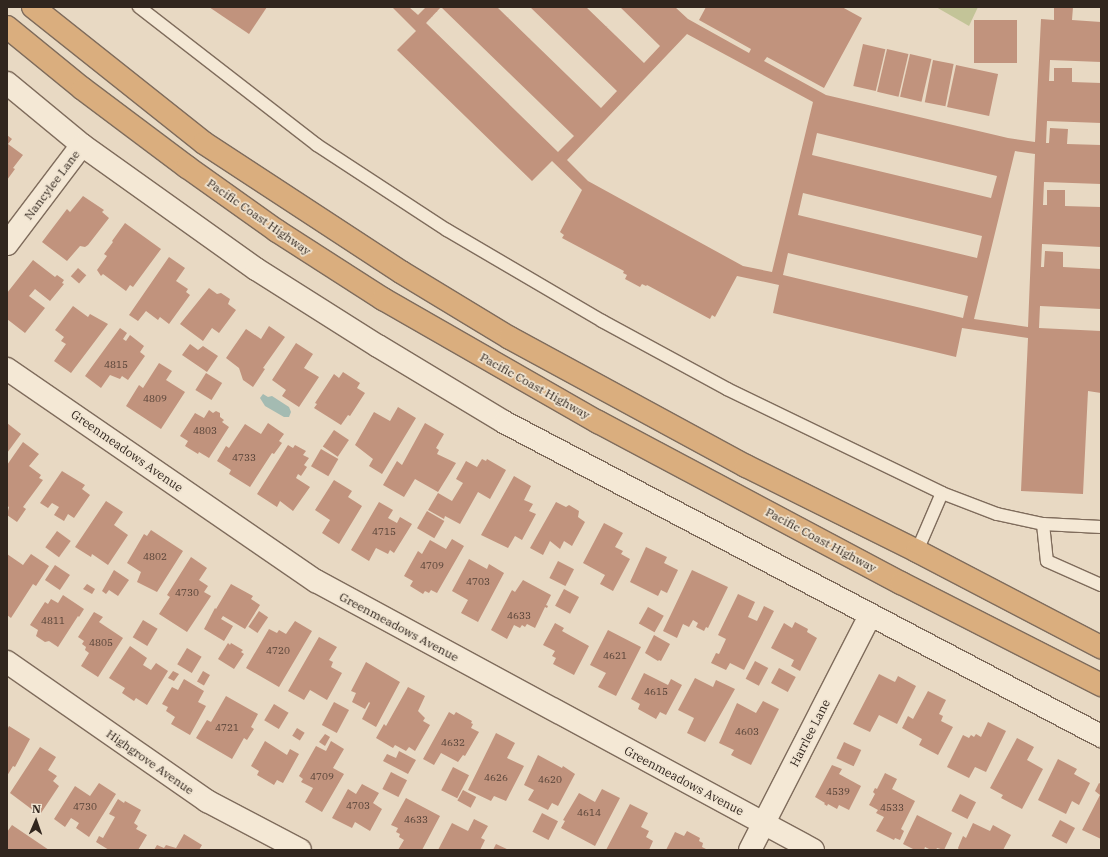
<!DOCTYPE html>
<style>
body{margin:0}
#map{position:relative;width:1108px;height:857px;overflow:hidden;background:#e8d9c3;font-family:"IBM Plex Serif",serif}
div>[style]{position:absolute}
.green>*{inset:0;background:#c3c498}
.water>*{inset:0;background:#a4bbb2}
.building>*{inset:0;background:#c1937d;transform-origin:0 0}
.roads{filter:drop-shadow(1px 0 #7f6c5c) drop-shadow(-1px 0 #7f6c5c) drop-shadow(0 1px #7f6c5c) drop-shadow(0 -1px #7f6c5c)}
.service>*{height:12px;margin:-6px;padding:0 6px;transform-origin:6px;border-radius:6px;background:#f4e8d5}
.minor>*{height:22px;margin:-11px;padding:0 11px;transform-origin:11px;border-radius:11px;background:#f4e8d5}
.trunk>*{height:22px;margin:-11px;padding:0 11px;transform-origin:11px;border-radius:11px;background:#daae7e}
span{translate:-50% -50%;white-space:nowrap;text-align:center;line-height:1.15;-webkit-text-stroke:3.5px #f0e4d1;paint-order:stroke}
.number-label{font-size:10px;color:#554136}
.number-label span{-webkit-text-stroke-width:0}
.street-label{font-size:12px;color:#31261e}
.frame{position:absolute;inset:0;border:8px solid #31261e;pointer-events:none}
.north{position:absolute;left:16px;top:801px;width:40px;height:40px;-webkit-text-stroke:3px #f0e4d1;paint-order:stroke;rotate:2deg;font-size:11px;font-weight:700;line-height:16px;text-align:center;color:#31261e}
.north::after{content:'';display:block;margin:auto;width:14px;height:18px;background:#31261e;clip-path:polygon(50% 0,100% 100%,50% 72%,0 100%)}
</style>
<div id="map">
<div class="green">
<i style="clip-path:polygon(936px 7px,978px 7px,969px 26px)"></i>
</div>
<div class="water">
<i style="clip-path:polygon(263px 394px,268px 397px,272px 396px,289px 407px,291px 412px,289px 417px,284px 417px,265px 406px,260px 398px)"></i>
</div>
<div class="building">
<i style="clip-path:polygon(209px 7px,267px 7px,249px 34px)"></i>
<i style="clip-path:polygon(evenodd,392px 7px,409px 7px,418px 15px,426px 7px,497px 7px,601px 108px,617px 91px,530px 7px,586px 7px,644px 63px,660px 46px,620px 7px,675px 7px,688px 19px,749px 53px,751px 49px,699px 20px,706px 7px,842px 7px,862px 18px,824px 88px,767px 57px,764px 61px,826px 95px,1008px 138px,1035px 142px,1041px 19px,1054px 20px,1054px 7px,1073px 7px,1072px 20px,1101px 22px,1101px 62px,1050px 60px,1049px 81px,1054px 81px,1054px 68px,1072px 68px,1072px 82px,1101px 83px,1101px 123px,1047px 121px,1046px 143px,1049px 143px,1050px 128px,1068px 129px,1067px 144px,1101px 145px,1101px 184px,1044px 182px,1043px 205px,1047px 205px,1047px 190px,1065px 190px,1065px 206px,1101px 207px,1101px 247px,1042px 244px,1041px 267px,1044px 267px,1045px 251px,1063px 252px,1063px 267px,1101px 269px,1101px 309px,1040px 306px,1039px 328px,1101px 331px,1101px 393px,1088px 391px,1083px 494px,1021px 491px,1028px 338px,962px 328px,956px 357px,773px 313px,779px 285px,737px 276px,715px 317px,712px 315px,710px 319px,647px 285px,646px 286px,642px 284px,640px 287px,625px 279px,627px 275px,623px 273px,624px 271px,562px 238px,564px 235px,560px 232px,582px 190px,552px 161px,532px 181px,397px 50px,416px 31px,392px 7px,441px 7px,574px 136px,558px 152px,426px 23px,441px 7px,392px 7px,687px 34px,813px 102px,772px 272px,743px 266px,588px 181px,567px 160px,687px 34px,392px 7px,817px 133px,997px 176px,991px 198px,812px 155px,817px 133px,392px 7px,1015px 151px,1035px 154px,1028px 327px,974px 319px,1015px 151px,392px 7px,803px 193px,982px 236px,977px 258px,798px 215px,803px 193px,392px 7px,788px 253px,968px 296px,963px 318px,783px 275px,788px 253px)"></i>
<i style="left:974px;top:20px;width:43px;height:43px"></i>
<i style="left:863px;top:44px;width:23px;height:43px;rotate:13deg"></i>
<i style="left:887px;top:49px;width:22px;height:44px;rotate:13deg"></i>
<i style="left:910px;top:54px;width:22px;height:44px;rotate:13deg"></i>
<i style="left:933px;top:60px;width:21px;height:43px;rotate:11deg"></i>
<i style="left:956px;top:65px;width:43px;height:43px;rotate:12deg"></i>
<i style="clip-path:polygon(7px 135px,12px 139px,8px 144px,23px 155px,13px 168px,15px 169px,7px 180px)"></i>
<i style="clip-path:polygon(83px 196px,104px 210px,102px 212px,109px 218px,88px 245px,85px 247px,80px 246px,67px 261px,42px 242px,67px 209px,70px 212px)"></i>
<i style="clip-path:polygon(125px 223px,161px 249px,133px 287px,130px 285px,126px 291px,103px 274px,101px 276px,97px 270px,107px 256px,104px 254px,113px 242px,112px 241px)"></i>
<i style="clip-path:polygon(169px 257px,185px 268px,176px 281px,188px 289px,186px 292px,190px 295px,169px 324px,160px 317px,158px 320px,146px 311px,138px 321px,129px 315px)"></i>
<i style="clip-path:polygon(33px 260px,55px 277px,57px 275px,64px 280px,62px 283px,64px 284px,50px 301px,35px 289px,29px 296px,45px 308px,25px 333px,7px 319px,7px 293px)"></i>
<i style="left:78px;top:268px;width:11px;height:11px;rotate:41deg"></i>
<i style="clip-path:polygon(209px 288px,217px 294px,221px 293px,230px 299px,228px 304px,236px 310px,219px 333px,212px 328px,203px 341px,180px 324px)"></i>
<i style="clip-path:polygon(73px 306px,88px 317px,90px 314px,108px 324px,71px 373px,54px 361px,66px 344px,61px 341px,64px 337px,55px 330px)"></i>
<i style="clip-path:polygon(269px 326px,285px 337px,263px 368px,265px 369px,253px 387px,243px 380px,239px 368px,226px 358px,246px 329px,261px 339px)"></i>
<i style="clip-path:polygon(120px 328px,127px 333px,123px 339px,126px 341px,130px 335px,144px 346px,140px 352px,145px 356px,128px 380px,122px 376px,120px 379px,110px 375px,101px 388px,85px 376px)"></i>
<i style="clip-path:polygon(296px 343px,313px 354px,304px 368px,319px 377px,299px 407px,282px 396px,286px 390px,272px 380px)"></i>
<i style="clip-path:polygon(190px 344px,198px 350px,203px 346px,218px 356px,207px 372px,182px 355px)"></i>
<i style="clip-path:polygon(159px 363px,172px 371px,166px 380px,185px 392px,161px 429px,126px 406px,139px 385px,143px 388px)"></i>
<i style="clip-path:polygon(343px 372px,360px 383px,357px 388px,365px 393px,350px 416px,348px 415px,341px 425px,314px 408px,317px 404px,315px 403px,334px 374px,339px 378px)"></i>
<i style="left:206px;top:373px;width:19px;height:20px;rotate:32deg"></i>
<i style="clip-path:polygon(398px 407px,416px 418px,382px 474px,369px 466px,373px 459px,355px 445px,374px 412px,390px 421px)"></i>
<i style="clip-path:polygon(209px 410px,213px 413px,216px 411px,220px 413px,220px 417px,224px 420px,222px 422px,229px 427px,209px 458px,199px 452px,198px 454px,185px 446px,188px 441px,180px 436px,195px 413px,204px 418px)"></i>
<i style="clip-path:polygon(7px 423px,21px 434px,7px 453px)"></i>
<i style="clip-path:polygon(268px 423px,284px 434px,279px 441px,282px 443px,274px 454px,272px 453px,250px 487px,229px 474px,231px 470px,217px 461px,226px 446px,229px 448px,245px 424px,261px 434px)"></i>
<i style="clip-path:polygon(425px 423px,444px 434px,436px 448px,439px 450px,437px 454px,456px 463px,438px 492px,415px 479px,404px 497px,383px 485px,397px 461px,402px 465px)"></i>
<i style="left:334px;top:430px;width:18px;height:20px;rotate:34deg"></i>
<i style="clip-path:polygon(23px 442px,39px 454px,29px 466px,41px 475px,39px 478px,43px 480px,23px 507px,26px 509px,17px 522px,7px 515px,9px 507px,7px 506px,7px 465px)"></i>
<i style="clip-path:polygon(288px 445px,293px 448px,295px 445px,306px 451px,303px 455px,309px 458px,304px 465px,307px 467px,301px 476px,298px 474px,296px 478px,310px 487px,293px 511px,280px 501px,277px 507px,257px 494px)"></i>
<i style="left:321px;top:449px;width:20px;height:20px;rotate:30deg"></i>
<i style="clip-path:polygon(482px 459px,486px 461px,487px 459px,506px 470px,490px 499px,478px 492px,460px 524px,445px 516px,444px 519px,428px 510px,438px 493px,452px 501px,463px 483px,456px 479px,466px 461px,477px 467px)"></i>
<i style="clip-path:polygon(62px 471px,85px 485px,82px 489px,90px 495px,74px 518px,68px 514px,64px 521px,54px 515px,59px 507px,52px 503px,48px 508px,40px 503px)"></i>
<i style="clip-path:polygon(514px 476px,531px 486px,524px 500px,533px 504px,529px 511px,536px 514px,522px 540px,515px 536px,508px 548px,481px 535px)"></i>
<i style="clip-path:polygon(334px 480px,352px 491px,348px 497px,362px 506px,339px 544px,322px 533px,330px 520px,315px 510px)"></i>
<i style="clip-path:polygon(106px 501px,123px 512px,114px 525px,128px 535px,108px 565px,92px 554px,91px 557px,75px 547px)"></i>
<i style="clip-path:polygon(379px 502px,393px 510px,388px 518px,397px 523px,400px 517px,412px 524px,394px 553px,390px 550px,388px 554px,376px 548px,369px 561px,351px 550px)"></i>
<i style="clip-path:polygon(556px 502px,566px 507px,569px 505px,579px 511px,578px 517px,585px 522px,572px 546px,564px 541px,560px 549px,550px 541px,543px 555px,530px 548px)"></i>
<i style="left:427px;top:511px;width:20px;height:20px;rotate:30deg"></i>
<i style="clip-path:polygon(604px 523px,623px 533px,615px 547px,623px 551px,621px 554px,630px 559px,613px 591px,600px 584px,605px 575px,583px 563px)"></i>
<i style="clip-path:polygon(151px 530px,183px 551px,157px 592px,137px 582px,141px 572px,127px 563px,144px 534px,147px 536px)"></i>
<i style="left:57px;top:531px;width:17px;height:20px;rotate:36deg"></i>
<i style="clip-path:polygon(452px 539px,464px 546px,437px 593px,431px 590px,429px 593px,425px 591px,423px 594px,410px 586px,413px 581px,404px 576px,418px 551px,422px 554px,430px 540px,446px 549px)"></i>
<i style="clip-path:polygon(646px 547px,667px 557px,664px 563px,678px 570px,667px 593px,661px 590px,658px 596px,630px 582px)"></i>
<i style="clip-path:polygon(7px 554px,23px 565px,31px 554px,49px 566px,36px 586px,33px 584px,11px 618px,7px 615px)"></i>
<i style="clip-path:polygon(191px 557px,207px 568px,199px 580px,208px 586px,204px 592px,211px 596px,187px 632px,159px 614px,170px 597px,167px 595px)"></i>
<i style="clip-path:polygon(469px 559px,487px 569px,489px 564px,504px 573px,478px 622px,461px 613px,468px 600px,452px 591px)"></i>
<i style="left:558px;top:561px;width:18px;height:19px;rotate:27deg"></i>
<i style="left:55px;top:565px;width:18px;height:18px;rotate:34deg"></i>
<i style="clip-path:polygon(114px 570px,129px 580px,118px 596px,109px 590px,106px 594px,102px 591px)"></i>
<i style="clip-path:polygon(692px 570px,728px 587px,708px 628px,706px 627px,704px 631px,696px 627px,698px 623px,693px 620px,689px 627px,683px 624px,677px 638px,663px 631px)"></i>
<i style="clip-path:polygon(523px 580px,551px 595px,546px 605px,548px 606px,547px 608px,545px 607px,535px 628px,527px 624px,525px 627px,522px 625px,520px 628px,514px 625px,507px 639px,491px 630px,512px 590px,515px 592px)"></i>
<i style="clip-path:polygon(87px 584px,95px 589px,92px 594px,83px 589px)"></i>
<i style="clip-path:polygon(231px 584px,253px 596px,251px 599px,260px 605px,245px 629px,223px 616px,221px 619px,233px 626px,224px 641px,204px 629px,215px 608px,216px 609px)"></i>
<i style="left:564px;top:589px;width:17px;height:19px;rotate:28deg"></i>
<i style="clip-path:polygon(738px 594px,755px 602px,748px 617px,757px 621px,764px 606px,774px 611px,744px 670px,730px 663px,726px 670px,711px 663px,716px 653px,719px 654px,726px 639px,718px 635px)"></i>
<i style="clip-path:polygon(63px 595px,84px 609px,79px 617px,78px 616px,58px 647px,49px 641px,45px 642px,36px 636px,38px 630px,30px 625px,45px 602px,48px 604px,51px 599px,58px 603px)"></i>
<i style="left:648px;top:607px;width:18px;height:19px;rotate:29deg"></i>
<i style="left:259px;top:611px;width:11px;height:19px;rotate:34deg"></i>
<i style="clip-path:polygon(94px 612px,103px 617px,99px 622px,123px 638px,98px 677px,81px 666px,89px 653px,85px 650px,86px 647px,82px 644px,84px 641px,78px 637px)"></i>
<i style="left:143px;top:620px;width:17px;height:20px;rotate:31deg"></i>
<i style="clip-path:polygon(295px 621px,312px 631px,279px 687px,246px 668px,269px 629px,277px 633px,279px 630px,286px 634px)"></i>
<i style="clip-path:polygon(795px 622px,808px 629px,807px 632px,817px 638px,800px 671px,791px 666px,794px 660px,771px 648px,784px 623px,792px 628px)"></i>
<i style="clip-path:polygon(555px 623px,564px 628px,562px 631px,589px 646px,574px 675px,553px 664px,556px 658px,552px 656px,555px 651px,543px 645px)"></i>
<i style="clip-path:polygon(608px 630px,641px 647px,616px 696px,598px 687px,606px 673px,590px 665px)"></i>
<i style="clip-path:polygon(654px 635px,670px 644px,661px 661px,659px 660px,658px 661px,645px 653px)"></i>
<i style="clip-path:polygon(319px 637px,337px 647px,329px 660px,333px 662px,331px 667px,342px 673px,327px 700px,310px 690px,304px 700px,288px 691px)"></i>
<i style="clip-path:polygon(228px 643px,230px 645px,231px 643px,243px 650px,241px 652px,244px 654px,234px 669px,218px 659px)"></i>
<i style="clip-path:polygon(130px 646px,147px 658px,143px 665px,151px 670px,156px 663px,168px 671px,147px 705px,136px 698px,134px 701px,122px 693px,125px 688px,109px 678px)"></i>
<i style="left:187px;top:648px;width:17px;height:19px;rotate:31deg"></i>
<i style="left:755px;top:661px;width:15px;height:20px;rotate:28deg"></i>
<i style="clip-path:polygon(366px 662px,400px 682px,376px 727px,362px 719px,370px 703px,369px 702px,365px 709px,352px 702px,356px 693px,351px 691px)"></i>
<i style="left:779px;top:668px;width:19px;height:17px;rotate:28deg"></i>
<i style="clip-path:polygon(173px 671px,179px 674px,174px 681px,168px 678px)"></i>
<i style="left:203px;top:671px;width:8px;height:12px;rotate:30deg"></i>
<i style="clip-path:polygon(644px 673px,668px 685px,671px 679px,682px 685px,666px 715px,660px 712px,656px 719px,638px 709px,640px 704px,631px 699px)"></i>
<i style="clip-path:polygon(879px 674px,895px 682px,898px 676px,916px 686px,897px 724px,879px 715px,870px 732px,853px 724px)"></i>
<i style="clip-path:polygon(695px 678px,713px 687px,716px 680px,735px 689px,705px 742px,687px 733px,694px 718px,678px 710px)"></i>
<i style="clip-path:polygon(184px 679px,204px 691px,198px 702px,206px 706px,190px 735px,171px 724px,175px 717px,166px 711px,168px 707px,162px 704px,172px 687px,178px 690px)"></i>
<i style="clip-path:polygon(408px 687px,425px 696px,418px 711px,425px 718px,423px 721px,430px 725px,415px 751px,409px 747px,406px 751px,395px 745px,393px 748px,376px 738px,384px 724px,386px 726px)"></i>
<i style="clip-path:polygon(928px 691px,946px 700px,939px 714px,943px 716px,941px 721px,953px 727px,938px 755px,919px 745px,922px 739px,902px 728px,908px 716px,913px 719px)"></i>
<i style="clip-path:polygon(226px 696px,258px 714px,251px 727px,254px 729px,247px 740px,244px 738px,232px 759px,196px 738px,207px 720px,211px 722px)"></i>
<i style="clip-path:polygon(763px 701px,779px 709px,751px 765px,731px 755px,734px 750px,719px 743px,737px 703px,756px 713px)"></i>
<i style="left:334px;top:702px;width:17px;height:26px;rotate:28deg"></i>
<i style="left:274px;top:704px;width:17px;height:19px;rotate:31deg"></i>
<i style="clip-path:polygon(449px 712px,454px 715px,456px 712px,472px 721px,471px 723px,473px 724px,471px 728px,479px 732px,465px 756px,463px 755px,458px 762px,441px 753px,434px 765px,423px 759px)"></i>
<i style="clip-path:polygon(988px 722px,1006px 731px,986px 772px,975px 767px,969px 778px,947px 767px,963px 735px,969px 738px,971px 735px,974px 737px,976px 734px,981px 737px)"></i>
<i style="clip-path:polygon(9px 726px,30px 739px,15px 767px,13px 766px,7px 776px,7px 730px)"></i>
<i style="left:297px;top:728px;width:9px;height:9px;rotate:32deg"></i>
<i style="clip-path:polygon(496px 733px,515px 743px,507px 758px,524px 766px,506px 801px,494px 796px,491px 801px,468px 790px)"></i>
<i style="clip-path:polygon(325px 734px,330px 737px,325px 746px,319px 742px)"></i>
<i style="clip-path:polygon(1017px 738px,1034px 747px,1027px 760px,1043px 769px,1022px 809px,1001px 798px,1003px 795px,990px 788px)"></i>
<i style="clip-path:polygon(265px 741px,287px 755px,290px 749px,299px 754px,283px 783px,277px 780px,274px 785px,257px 775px,259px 771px,251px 766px)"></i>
<i style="clip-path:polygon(331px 741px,344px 749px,333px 768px,344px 774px,322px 812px,305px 802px,313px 788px,301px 782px,303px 779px,299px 776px,316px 746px,326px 751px)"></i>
<i style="left:844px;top:742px;width:19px;height:18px;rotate:25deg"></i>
<i style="clip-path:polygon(40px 747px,56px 757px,48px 770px,57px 776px,53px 781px,59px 786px,41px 813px,38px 814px,10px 793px)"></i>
<i style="clip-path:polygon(399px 751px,416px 760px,408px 774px,383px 761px,387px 754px,396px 758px)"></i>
<i style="clip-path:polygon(538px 755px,562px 768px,563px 766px,575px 774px,558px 806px,552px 803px,548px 810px,528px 800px,534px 790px,524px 785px)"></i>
<i style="clip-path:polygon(1058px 759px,1077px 769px,1074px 774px,1090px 783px,1079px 805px,1072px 801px,1066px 814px,1038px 800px)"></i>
<i style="clip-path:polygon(832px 765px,842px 769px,839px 774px,861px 786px,849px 810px,839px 805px,837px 809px,828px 804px,827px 806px,824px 804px,825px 803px,815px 797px)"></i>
<i style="left:453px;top:767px;width:18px;height:26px;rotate:27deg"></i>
<i style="left:391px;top:772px;width:18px;height:19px;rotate:27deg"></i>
<i style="clip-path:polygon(885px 773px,897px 779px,892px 789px,915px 801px,901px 829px,904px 831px,900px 840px,895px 838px,894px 840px,876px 831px,884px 817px,876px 813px,878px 810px,869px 805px,875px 794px,873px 792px,875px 788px,877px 789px)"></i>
<i style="clip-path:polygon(99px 783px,116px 794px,89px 837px,76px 828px,79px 823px,71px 818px,65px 827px,54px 819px,75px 786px,90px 796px)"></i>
<i style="clip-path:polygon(1099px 783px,1101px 784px,1101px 839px,1082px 830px,1100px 795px,1095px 791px)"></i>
<i style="clip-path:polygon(362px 784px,379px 793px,373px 803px,382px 809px,370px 831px,355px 822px,352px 828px,332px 818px,348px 789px,356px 794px)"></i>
<i style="clip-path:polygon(602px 789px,620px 798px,595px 846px,561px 828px,565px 821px,563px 820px,579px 793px,595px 802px)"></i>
<i style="left:463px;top:790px;width:15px;height:12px;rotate:28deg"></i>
<i style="left:960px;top:794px;width:18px;height:19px;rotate:27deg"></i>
<i style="clip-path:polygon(406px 798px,440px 816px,422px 850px,398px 850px,404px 840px,399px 837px,400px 834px,396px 832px,398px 828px,391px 825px)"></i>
<i style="clip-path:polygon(118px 799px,124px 803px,125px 801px,141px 810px,134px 823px,138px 826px,136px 829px,147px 835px,138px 850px,109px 850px,96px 842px,99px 836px,103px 838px,115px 817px,109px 814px)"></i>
<i style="clip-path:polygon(630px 804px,648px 813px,641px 827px,649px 831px,646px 837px,653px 841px,649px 850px,606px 850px)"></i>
<i style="left:542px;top:813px;width:18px;height:21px;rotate:27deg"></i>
<i style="clip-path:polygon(917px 815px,952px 833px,944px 850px,937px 848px,936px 850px,931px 850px,925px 847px,924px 850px,915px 850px,903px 844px)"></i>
<i style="clip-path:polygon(474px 819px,488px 826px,481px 838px,485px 840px,480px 850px,438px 850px,452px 823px,468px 831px)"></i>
<i style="left:1060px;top:820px;width:17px;height:18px;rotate:28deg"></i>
<i style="clip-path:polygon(973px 823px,990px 831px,993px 825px,1011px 835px,1003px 850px,959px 850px,958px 848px,963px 836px,966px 838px)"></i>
<i style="clip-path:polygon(12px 825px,49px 850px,7px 850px,7px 832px)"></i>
<i style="clip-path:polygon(687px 831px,700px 838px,699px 841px,703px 843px,702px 847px,708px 850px,666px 850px,675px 832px,684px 836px)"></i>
<i style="clip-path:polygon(184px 834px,202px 845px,199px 850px,154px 850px,157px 845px,164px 848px,166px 845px,176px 848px)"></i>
<i style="clip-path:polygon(496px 844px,509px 850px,493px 850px)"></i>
</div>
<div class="roads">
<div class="service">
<i style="left:139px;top:7px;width:225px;rotate:37.8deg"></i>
<i style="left:317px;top:145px;width:155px;rotate:33.2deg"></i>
<i style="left:447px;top:230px;width:180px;rotate:30.4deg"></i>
<i style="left:602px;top:321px;width:142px;rotate:28.5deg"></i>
<i style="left:727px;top:389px;width:239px;rotate:25.8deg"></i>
<i style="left:942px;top:493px;width:59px;rotate:20.9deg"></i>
<i style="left:997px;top:514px;width:47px;rotate:12.3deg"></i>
<i style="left:1043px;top:524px;width:58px;rotate:3deg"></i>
<i style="left:1043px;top:524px;width:37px;rotate:84deg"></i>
<i style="left:1047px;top:561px;width:59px;rotate:24deg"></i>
<i style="left:917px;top:551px;width:63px;rotate:-66.7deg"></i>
</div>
<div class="minor">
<i style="left:7px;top:83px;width:97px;rotate:39.6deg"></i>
<i style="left:82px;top:145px;width:214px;rotate:35.5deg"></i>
<i style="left:256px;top:269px;width:144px;rotate:32.3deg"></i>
<i style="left:378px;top:346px;width:147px;rotate:31.1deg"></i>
<i style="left:504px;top:422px;width:675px;rotate:27.74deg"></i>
<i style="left:7px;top:244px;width:124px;rotate:-52.9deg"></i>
<i style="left:7px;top:369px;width:375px;rotate:34.5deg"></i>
<i style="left:316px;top:581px;width:565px;rotate:28.42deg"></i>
<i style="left:7px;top:662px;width:244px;rotate:34.8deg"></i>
<i style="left:207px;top:801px;width:105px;rotate:27.8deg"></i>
<i style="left:750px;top:850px;width:264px;rotate:-62.9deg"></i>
</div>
<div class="trunk">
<i style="left:33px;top:7px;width:218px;rotate:38.5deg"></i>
<i style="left:204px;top:143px;width:235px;rotate:33.2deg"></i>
<i style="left:401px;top:272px;width:127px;rotate:31.2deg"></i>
<i style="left:510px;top:338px;width:268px;rotate:28.5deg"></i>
<i style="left:746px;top:466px;width:191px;rotate:26.4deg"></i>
<i style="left:917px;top:551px;width:208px;rotate:27.6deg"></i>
<i style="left:7px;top:27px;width:98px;rotate:39.2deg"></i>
<i style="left:83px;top:89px;width:130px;rotate:36.9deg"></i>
<i style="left:187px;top:167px;width:110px;rotate:35.4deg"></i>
<i style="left:277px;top:231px;width:126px;rotate:32.7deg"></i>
<i style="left:383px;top:299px;width:248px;rotate:29.8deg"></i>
<i style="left:598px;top:422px;width:343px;rotate:28deg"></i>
<i style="left:901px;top:583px;width:225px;rotate:27deg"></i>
</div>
</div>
<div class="number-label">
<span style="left:116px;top:365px">4815</span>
<span style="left:155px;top:399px">4809</span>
<span style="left:205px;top:431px">4803</span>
<span style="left:244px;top:458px">4733</span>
<span style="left:384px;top:532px">4715</span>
<span style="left:155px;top:557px">4802</span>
<span style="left:432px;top:566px">4709</span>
<span style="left:478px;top:582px">4703</span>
<span style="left:187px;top:593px">4730</span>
<span style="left:519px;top:616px">4633</span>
<span style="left:53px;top:621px">4811</span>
<span style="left:101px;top:643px">4805</span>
<span style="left:278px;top:651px">4720</span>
<span style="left:615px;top:656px">4621</span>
<span style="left:656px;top:692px">4615</span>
<span style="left:227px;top:728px">4721</span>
<span style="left:747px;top:732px">4603</span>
<span style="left:453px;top:743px">4632</span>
<span style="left:322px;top:777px">4709</span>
<span style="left:496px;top:778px">4626</span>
<span style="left:550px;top:780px">4620</span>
<span style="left:838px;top:792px">4539</span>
<span style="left:358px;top:806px">4703</span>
<span style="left:85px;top:807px">4730</span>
<span style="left:892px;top:808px">4533</span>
<span style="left:589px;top:813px">4614</span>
<span style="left:416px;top:820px">4633</span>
</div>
<div class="street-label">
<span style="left:52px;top:185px;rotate:-53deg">Nancylee Lane</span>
<span style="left:259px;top:217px;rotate:35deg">Pacific Coast Highway</span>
<span style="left:535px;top:386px;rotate:29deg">Pacific Coast Highway</span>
<span style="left:127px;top:451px;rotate:35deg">Greenmeadows Avenue</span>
<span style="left:821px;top:540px;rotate:28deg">Pacific Coast Highway</span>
<span style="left:399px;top:627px;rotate:28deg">Greenmeadows Avenue</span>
<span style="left:810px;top:733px;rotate:-63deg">Harrlee Lane</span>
<span style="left:150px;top:762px;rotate:35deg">Highgrove Avenue</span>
<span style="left:684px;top:781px;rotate:28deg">Greenmeadows Avenue</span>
</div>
<div class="frame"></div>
<div class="north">N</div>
</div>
